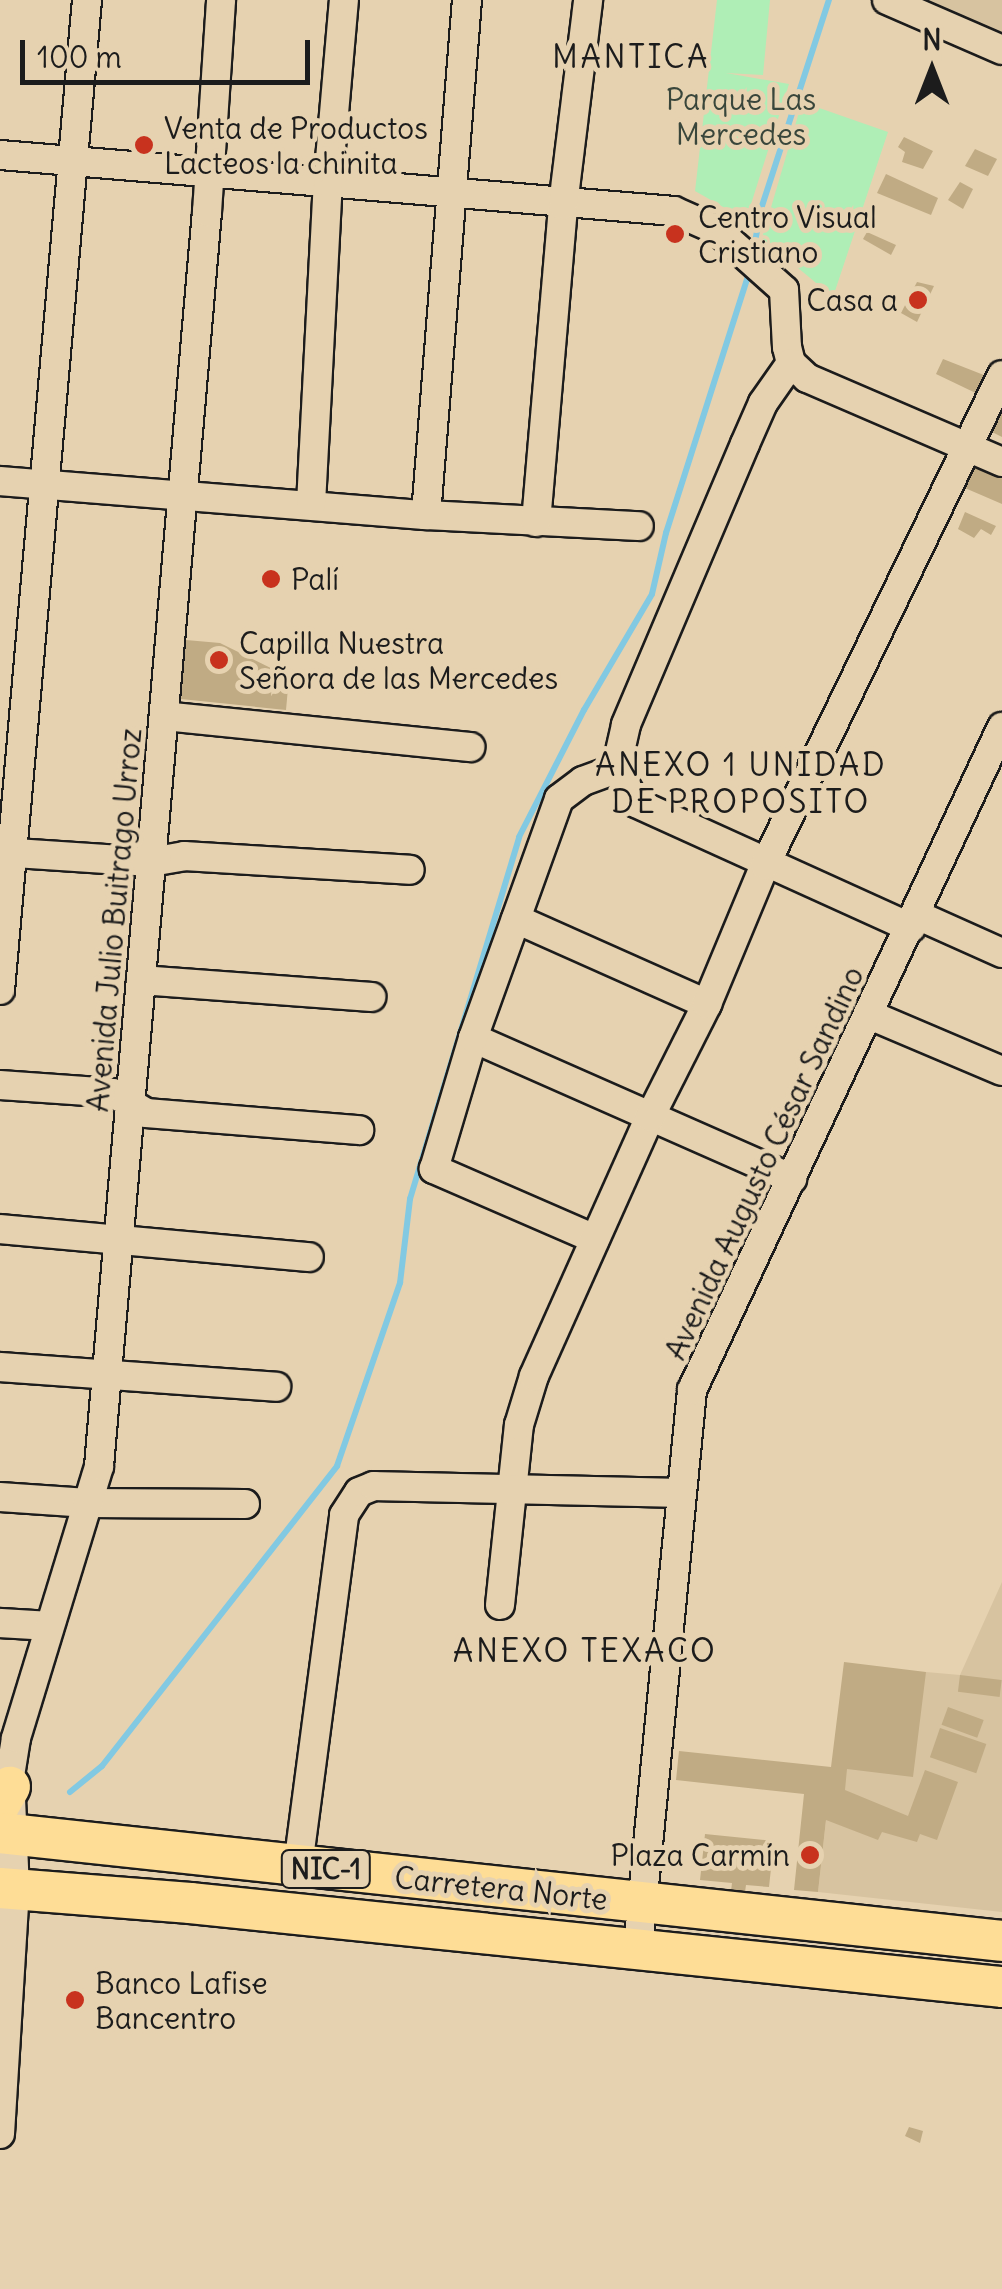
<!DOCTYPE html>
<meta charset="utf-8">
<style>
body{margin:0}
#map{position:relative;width:1002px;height:2289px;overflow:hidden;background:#e6d2b0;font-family:Delius,sans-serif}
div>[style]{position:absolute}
.built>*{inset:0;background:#d7c3a0}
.green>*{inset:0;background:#afeeb6}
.stream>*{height:6px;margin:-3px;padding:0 3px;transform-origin:3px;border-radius:3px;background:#82c9e2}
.building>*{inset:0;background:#c0ab84;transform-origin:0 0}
.roads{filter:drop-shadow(2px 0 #1c1c1c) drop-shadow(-2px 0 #1c1c1c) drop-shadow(0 2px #1c1c1c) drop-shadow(0 -2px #1c1c1c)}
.minor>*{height:28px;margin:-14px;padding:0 14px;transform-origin:14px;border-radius:14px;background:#e6d2b0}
.highway>*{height:40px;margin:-20px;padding:0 20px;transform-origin:20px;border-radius:20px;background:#fedd96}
.dots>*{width:28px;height:28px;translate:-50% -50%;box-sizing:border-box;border:5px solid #e6d2b0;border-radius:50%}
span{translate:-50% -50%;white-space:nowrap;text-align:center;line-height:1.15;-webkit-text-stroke:10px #e6d2b0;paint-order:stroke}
.shield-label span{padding:2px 8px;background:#e6d2b0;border:2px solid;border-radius:8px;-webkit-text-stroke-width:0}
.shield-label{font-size:28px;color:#1c1c1c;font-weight:700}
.park-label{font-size:30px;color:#39463b}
.poi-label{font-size:30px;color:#1c1c1c}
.left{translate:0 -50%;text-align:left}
.right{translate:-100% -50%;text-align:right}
.street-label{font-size:30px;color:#1c1c1c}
.neighbourhood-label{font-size:32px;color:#1c1c1c;letter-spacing:2.5px}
.north{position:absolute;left:882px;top:20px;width:100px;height:100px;-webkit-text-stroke:8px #e6d2b0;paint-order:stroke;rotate:0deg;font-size:28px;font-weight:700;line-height:40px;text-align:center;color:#1c1c1c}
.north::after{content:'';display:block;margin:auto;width:35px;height:45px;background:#1c1c1c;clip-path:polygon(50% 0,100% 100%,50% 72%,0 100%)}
.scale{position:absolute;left:20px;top:40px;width:290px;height:45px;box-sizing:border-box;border:5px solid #1c1c1c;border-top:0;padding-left:12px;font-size:30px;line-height:35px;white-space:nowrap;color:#1c1c1c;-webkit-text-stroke:8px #e6d2b0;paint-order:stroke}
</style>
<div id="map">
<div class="built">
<i style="clip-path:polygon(911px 0,1002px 0,1002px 41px)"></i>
<i style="clip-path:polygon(1002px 1582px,1002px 1912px,818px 1892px,832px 1767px,926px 1672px,960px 1675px)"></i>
</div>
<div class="green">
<i style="clip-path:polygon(717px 0,770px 0,763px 75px,726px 73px,789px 84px,746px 220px,695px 191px)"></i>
<i style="clip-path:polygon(802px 102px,888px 132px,833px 297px,762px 238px)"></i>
</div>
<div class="stream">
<i style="left:753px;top:253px;width:45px;rotate:-79.7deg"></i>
<i style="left:761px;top:209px;width:220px;rotate:-72deg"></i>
<i style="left:70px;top:1792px;width:41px;rotate:-39.1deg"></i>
<i style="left:102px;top:1766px;width:381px;rotate:-51.9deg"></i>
<i style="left:337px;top:1466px;width:194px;rotate:-71deg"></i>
<i style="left:400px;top:1283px;width:85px;rotate:-83.2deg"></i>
<i style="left:410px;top:1199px;width:378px;rotate:-73.2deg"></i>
<i style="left:519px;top:837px;width:143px;rotate:-62.9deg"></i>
<i style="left:584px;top:710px;width:134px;rotate:-59.6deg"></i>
<i style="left:652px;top:594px;width:63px;rotate:-77.1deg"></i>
<i style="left:666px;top:533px;width:276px;rotate:-72.3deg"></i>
</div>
<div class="building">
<i style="clip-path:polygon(904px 137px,933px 151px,923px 169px,902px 162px,905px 152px,898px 147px)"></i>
<i style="clip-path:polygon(975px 149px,997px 159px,988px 176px,965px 166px)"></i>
<i style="clip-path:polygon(886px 174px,938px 198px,931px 215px,877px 193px)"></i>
<i style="clip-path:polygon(960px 182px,973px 189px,963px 209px,948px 200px)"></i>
<i style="clip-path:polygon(867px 232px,896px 245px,891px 255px,863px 239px)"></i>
<i style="clip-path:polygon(917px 282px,934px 286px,917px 322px,901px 313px)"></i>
<i style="clip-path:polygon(943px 359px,994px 379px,984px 397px,936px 374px)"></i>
<i style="clip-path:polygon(993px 403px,1002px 407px,1002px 437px,982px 427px)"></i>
<i style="clip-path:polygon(972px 453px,1002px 468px,1002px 504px,958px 485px)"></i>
<i style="clip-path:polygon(965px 512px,996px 526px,991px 535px,981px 529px,974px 538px,958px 529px)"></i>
<i style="clip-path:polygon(186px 640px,220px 643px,289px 677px,286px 710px,181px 699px)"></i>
<i style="clip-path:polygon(844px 1662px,926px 1672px,913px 1777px,847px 1769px,845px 1790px,908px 1816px,925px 1770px,958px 1782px,937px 1840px,920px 1834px,917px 1842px,882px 1832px,878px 1840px,826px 1820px,818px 1892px,794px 1890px,804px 1794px,676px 1780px,679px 1751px,831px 1767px)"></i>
<i style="left:960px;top:1675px;width:42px;height:17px;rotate:7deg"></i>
<i style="left:948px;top:1707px;width:38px;height:19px;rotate:20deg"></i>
<i style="left:940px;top:1728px;width:49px;height:31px;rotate:19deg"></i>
<i style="clip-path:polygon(705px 1834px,774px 1841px,769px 1887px,746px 1885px,745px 1892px,731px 1891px,732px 1883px,700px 1880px)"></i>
<i style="clip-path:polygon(909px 2127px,923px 2131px,920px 2143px,905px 2136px)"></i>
</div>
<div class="roads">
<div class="minor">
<i style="left:887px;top:0;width:125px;rotate:23.5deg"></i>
<i style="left:0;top:155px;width:676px;rotate:4.75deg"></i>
<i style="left:674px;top:211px;width:47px;rotate:23.8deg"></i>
<i style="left:717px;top:230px;width:90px;rotate:41.8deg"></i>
<i style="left:784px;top:290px;width:57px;rotate:87deg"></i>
<i style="left:787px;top:347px;width:16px;rotate:76deg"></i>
<i style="left:791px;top:363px;width:22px;rotate:43deg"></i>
<i style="left:807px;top:378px;width:212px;rotate:23.3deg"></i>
<i style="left:791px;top:363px;width:49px;rotate:125deg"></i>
<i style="left:763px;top:403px;width:45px;rotate:113.7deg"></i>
<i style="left:745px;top:444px;width:305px;rotate:113deg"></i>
<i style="left:626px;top:725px;width:45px;rotate:102.8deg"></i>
<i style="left:616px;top:769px;width:39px;rotate:60deg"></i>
<i style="left:636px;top:803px;width:302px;rotate:24.4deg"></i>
<i style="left:0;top:481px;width:427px;rotate:4.6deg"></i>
<i style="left:426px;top:515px;width:213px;rotate:3deg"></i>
<i style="left:311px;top:504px;width:322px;rotate:-87deg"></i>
<i style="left:328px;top:182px;width:183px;rotate:-85deg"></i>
<i style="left:426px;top:515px;width:517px;rotate:-85.45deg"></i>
<i style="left:536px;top:522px;width:318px;rotate:-85.1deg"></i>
<i style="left:563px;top:205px;width:207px;rotate:-83deg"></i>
<i style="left:164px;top:716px;width:308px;rotate:5.8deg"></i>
<i style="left:0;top:852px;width:151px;rotate:3.8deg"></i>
<i style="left:151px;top:862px;width:34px;rotate:-10deg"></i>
<i style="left:184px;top:856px;width:226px;rotate:3.5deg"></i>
<i style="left:917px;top:915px;width:93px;rotate:24.1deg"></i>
<i style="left:516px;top:919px;width:209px;rotate:24deg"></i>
<i style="left:141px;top:980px;width:231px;rotate:4.2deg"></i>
<i style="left:0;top:990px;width:994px;rotate:-84.98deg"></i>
<i style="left:870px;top:1015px;width:143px;rotate:23deg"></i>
<i style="left:473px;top:1038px;width:349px;rotate:23.8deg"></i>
<i style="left:0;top:1085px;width:113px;rotate:4deg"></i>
<i style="left:113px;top:1093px;width:39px;rotate:31deg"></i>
<i style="left:146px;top:1113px;width:214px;rotate:4.6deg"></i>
<i style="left:0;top:1229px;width:310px;rotate:5.2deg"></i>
<i style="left:595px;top:1239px;width:176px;rotate:-156.5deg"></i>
<i style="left:434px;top:1169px;width:137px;rotate:-73.4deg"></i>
<i style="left:473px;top:1038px;width:254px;rotate:-70.2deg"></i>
<i style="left:559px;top:799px;width:30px;rotate:-37deg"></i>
<i style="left:583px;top:781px;width:35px;rotate:-20deg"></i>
<i style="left:0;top:1367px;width:277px;rotate:4.1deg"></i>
<i style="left:0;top:1497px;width:88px;rotate:3.9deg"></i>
<i style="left:88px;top:1503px;width:157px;rotate:0.4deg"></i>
<i style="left:500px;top:1605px;width:181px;rotate:-84deg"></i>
<i style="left:519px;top:1425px;width:51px;rotate:-73deg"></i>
<i style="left:534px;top:1376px;width:284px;rotate:-65.9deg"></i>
<i style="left:650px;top:1117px;width:127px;rotate:-63.2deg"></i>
<i style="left:707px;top:1004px;width:151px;rotate:-67.4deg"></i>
<i style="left:765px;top:865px;width:544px;rotate:-64.19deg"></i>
<i style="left:0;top:1623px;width:49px;rotate:3.5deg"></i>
<i style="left:298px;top:1866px;width:354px;rotate:-82.5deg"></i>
<i style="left:344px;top:1515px;width:27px;rotate:-57deg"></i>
<i style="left:359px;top:1492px;width:16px;rotate:-22deg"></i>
<i style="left:374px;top:1486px;width:306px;rotate:1.3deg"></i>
<i style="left:638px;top:1948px;width:561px;rotate:-84.47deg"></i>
<i style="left:692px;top:1390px;width:732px;rotate:-64.94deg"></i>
<i style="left:0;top:2134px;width:244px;rotate:-86.5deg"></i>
<i style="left:15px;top:1890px;width:114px;rotate:-92.5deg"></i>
<i style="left:10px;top:1776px;width:38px;rotate:-81deg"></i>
<i style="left:16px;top:1738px;width:284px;rotate:-73deg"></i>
<i style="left:99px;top:1466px;width:1259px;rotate:-85.08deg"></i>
<i style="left:207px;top:212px;width:212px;rotate:-86.2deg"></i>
</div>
<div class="highway">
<i style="left:0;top:1804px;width:20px;rotate:-60deg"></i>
<i style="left:0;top:1833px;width:1008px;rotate:6.15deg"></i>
<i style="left:0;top:1888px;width:191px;rotate:4.5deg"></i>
<i style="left:190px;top:1903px;width:816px;rotate:5.91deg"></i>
</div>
</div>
<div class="dots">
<i style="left:144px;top:145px;background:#c8321e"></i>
<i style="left:675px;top:234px;background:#c8321e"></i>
<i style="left:918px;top:300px;background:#c8321e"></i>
<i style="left:271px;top:579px;background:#c8321e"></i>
<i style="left:219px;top:660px;background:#c8321e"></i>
<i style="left:810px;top:1855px;background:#c8321e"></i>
<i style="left:75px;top:2000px;background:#c8321e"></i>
</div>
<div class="shield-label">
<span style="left:326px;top:1869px">NIC-1</span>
</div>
<div class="park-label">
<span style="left:741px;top:116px">Parque Las<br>Mercedes</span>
</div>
<div class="poi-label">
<span class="left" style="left:164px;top:145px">Venta de Productos<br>Lacteos la chinita</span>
<span class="left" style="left:698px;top:234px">Centro Visual<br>Cristiano</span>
<span class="right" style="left:898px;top:300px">Casa a</span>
<span class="left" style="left:291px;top:579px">Palí</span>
<span class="left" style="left:239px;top:660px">Capilla Nuestra<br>Señora de las Mercedes</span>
<span class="right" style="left:790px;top:1855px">Plaza Carmín</span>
<span class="left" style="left:95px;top:2000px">Banco Lafise<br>Bancentro</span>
</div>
<div class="street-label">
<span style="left:114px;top:920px;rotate:-85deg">Avenida Julio Buitrago Urroz</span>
<span style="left:764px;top:1163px;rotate:-65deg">Avenida Augusto César Sandino</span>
<span style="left:501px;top:1888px;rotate:6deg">Carretera Norte</span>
</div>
<div class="neighbourhood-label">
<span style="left:631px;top:57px">MANTICA</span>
<span style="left:741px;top:784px">ANEXO 1 UNIDAD<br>DE PROPOSITO</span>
<span style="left:585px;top:1651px">ANEXO TEXACO</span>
</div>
<div class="north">N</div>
<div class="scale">100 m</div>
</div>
